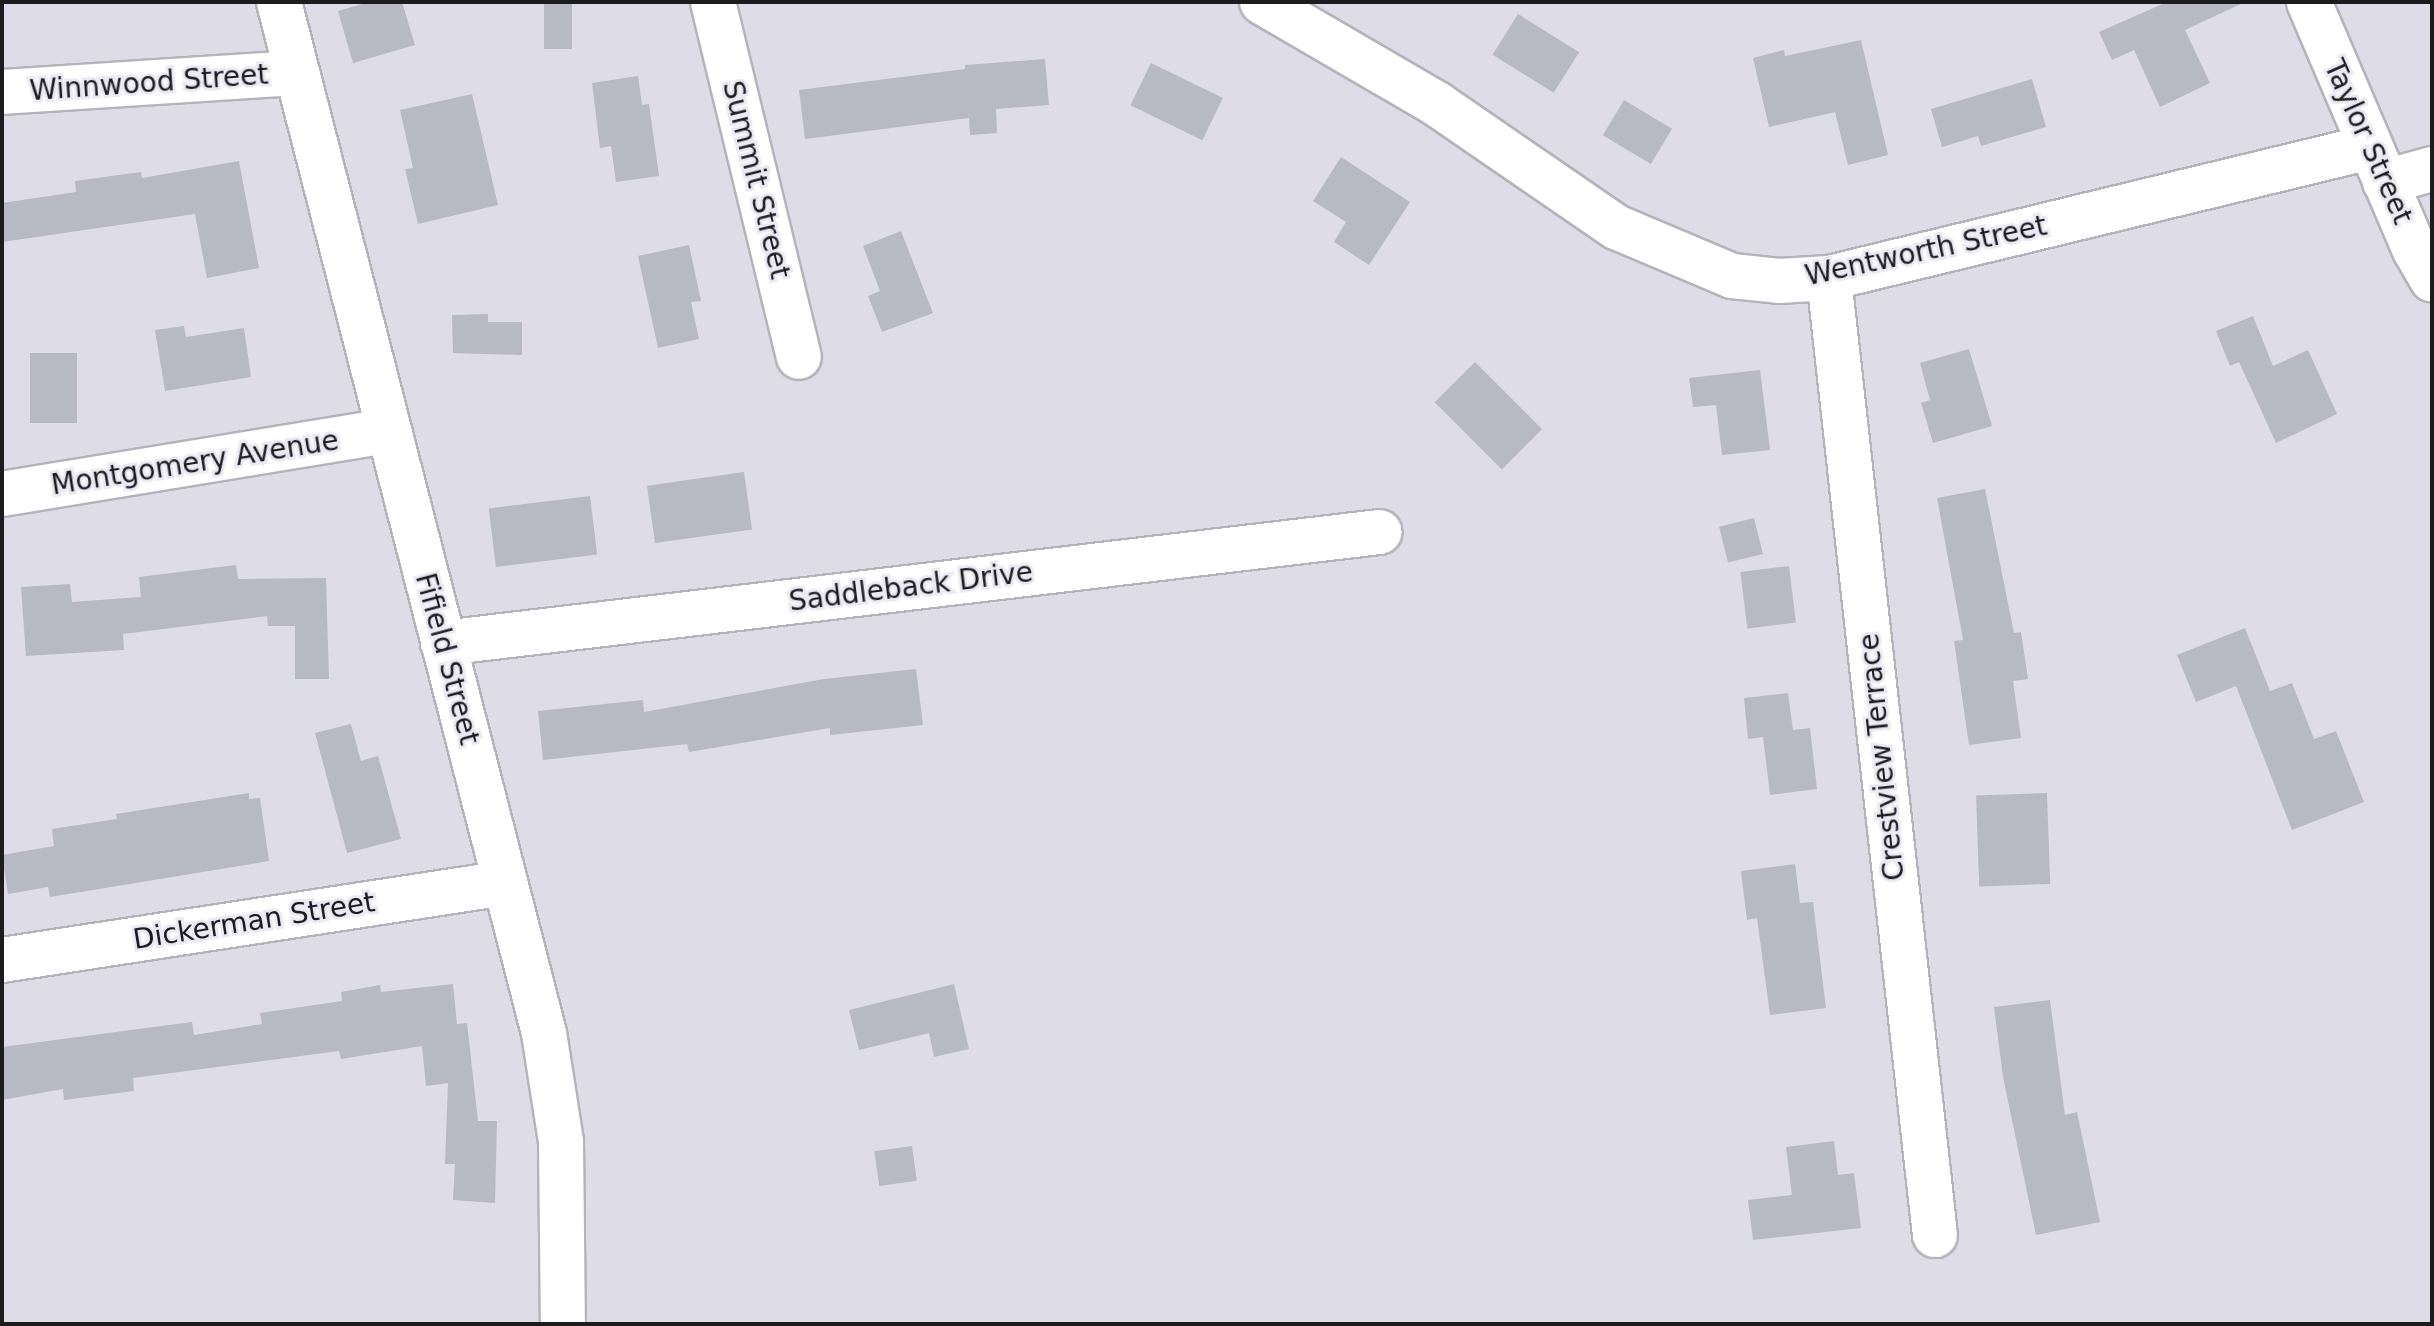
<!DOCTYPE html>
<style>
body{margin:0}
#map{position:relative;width:2434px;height:1326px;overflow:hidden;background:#dedde7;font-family:"DejaVu Sans",sans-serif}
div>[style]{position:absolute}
.building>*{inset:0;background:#b7b9c3;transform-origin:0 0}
.roads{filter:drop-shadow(2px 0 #b4b3bc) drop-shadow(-2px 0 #b4b3bc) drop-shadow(0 2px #b4b3bc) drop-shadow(0 -2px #b4b3bc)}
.minor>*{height:44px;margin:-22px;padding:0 22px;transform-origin:22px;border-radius:22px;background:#fff}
span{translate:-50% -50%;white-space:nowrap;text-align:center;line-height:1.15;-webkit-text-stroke:6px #ebeaf4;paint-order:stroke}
.street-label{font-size:28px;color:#1c1c1f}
.frame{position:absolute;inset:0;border:4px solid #1c1c1f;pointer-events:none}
</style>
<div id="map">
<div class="building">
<i style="clip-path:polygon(369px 2px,402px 2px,415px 45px,353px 63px,338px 11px)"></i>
<i style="left:544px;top:2px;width:28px;height:47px"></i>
<i style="clip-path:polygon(2167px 2px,2245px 2px,2185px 30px,2210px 83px,2160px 107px,2134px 50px,2112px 60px,2099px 32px)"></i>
<i style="left:1518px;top:14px;width:72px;height:48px;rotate:32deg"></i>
<i style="clip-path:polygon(1861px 40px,1888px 155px,1848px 165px,1835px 112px,1769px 127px,1753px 58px,1784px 50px,1785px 56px)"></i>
<i style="clip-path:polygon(1045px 59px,1049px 105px,996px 109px,997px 133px,970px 135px,969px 118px,805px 139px,799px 90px,965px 69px,965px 65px)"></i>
<i style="left:1151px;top:63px;width:80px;height:47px;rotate:26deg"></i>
<i style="clip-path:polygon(638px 76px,642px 105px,649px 104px,659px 176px,616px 182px,611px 146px,600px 148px,592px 83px)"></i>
<i style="clip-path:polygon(2032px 79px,2046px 127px,1981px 146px,1978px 136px,1942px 147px,1931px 109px)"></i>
<i style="clip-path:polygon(472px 94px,498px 205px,418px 224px,405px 169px,413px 168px,400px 110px)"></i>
<i style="left:1624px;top:100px;width:56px;height:41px;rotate:31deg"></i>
<i style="clip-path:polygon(1341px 157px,1410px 202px,1369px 265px,1334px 242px,1346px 222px,1313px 201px)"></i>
<i style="clip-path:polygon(239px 161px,259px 268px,207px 278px,195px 214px,2px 242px,2px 203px,76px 192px,75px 181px,141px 172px,142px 178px)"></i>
<i style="clip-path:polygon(901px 231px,933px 313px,882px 332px,868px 296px,880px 291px,863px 246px)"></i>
<i style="clip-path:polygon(689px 245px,701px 301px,691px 302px,699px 339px,658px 348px,638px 256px)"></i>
<i style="clip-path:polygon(488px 314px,488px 322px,522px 322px,522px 355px,453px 353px,452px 315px)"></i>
<i style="clip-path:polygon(2253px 316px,2273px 366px,2308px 350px,2337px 414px,2276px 443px,2239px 362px,2230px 366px,2216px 331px)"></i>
<i style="clip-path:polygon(184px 326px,186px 337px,244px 328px,251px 377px,165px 391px,155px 330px)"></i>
<i style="clip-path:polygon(1969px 349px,1992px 426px,1933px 443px,1921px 403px,1930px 400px,1920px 363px)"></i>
<i style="left:30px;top:353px;width:47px;height:70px"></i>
<i style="left:1475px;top:362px;width:95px;height:57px;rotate:45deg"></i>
<i style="clip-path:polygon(1760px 370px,1770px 450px,1722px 455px,1716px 405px,1693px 407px,1689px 378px)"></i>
<i style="left:744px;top:472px;width:58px;height:98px;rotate:82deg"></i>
<i style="clip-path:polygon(1985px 489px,2014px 633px,2021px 632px,2028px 679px,2013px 681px,2021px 738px,1969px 745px,1954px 641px,1963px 640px,1937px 498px)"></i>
<i style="left:590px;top:496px;width:59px;height:102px;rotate:83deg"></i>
<i style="left:1754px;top:518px;width:37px;height:36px;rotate:76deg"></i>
<i style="clip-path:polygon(236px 565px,238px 579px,326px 578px,329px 679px,295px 679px,295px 626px,268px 626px,267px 616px,123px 634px,124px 650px,26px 656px,21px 587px,70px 584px,72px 602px,141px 597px,139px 577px)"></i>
<i style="left:1789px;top:566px;width:57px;height:49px;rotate:83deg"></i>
<i style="clip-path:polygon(2245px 628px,2270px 691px,2292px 683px,2314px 739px,2336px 731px,2364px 802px,2292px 830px,2236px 686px,2196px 702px,2177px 655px)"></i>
<i style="clip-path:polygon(916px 669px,923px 725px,830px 735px,830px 728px,689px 752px,687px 744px,543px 760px,538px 711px,643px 700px,644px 712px,824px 679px)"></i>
<i style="clip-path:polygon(1788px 693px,1793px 730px,1810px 728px,1817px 789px,1770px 795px,1763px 737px,1748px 739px,1744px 698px)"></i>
<i style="clip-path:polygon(351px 724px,361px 761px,378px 756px,401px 839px,347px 853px,315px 733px)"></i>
<i style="clip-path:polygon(249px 793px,249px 799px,260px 798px,269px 861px,50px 897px,48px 887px,8px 894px,2px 855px,54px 846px,52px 829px,117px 819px,116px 814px)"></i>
<i style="left:2047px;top:793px;width:91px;height:71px;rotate:88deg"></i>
<i style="clip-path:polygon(1795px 864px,1800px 903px,1813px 902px,1826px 1008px,1770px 1015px,1757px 918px,1747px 920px,1741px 871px)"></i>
<i style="clip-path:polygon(453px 984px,457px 1024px,467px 1023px,478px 1121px,497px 1121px,495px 1203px,453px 1200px,455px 1164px,445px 1164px,448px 1083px,426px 1086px,422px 1046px,341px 1059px,339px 1051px,133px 1078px,134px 1091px,64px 1100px,63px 1089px,2px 1100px,2px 1047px,192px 1022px,194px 1035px,262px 1024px,260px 1013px,342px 1001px,341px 992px,380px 985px,381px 992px)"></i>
<i style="clip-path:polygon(954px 984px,969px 1049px,934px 1057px,929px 1033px,859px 1050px,849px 1010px)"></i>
<i style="clip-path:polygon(2050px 1000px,2065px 1115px,2077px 1112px,2100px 1222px,2036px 1235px,2003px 1077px,1994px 1007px)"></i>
<i style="clip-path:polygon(1834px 1141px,1838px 1175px,1854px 1173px,1861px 1228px,1753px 1240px,1748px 1200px,1792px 1195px,1786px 1147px)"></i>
<i style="left:912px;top:1146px;width:35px;height:38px;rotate:82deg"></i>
</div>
<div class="roads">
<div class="minor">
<i style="left:279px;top:2px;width:1065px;rotate:75.59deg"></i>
<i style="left:544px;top:1033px;width:110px;rotate:81.1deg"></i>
<i style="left:561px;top:1142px;width:182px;rotate:89.4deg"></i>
<i style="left:713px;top:2px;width:365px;rotate:76.4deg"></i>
<i style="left:1262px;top:2px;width:203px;rotate:30.2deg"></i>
<i style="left:1437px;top:104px;width:217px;rotate:34.5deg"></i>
<i style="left:1616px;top:227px;width:126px;rotate:22.9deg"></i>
<i style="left:1732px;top:276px;width:47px;rotate:6.1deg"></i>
<i style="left:1779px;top:281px;width:50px;rotate:-3.4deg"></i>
<i style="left:1829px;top:278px;width:557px;rotate:-13.61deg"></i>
<i style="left:2309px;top:2px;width:270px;rotate:66.9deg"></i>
<i style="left:2415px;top:250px;width:34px;rotate:60deg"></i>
<i style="left:2px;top:92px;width:295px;rotate:-3.7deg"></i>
<i style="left:2385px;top:182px;width:49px;rotate:-15.5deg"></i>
<i style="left:1829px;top:278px;width:963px;rotate:83.68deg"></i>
<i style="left:2px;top:494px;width:391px;rotate:-9.3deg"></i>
<i style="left:443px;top:643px;width:943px;rotate:-6.76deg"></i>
<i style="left:2px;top:960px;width:509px;rotate:-8.7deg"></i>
</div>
</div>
<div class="street-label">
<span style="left:149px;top:83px;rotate:-4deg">Winnwood Street</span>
<span style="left:2368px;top:142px;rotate:66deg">Taylor Street</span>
<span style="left:756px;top:180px;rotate:76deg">Summit Street</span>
<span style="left:1926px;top:251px;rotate:-12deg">Wentworth Street</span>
<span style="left:195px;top:463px;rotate:-9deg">Montgomery Avenue</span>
<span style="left:911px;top:587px;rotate:-7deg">Saddleback Drive</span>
<span style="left:447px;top:659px;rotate:75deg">Fifield Street</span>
<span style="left:1882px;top:757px;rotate:-96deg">Crestview Terrace</span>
<span style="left:254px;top:921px;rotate:-9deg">Dickerman Street</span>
</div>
<div class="frame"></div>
</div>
